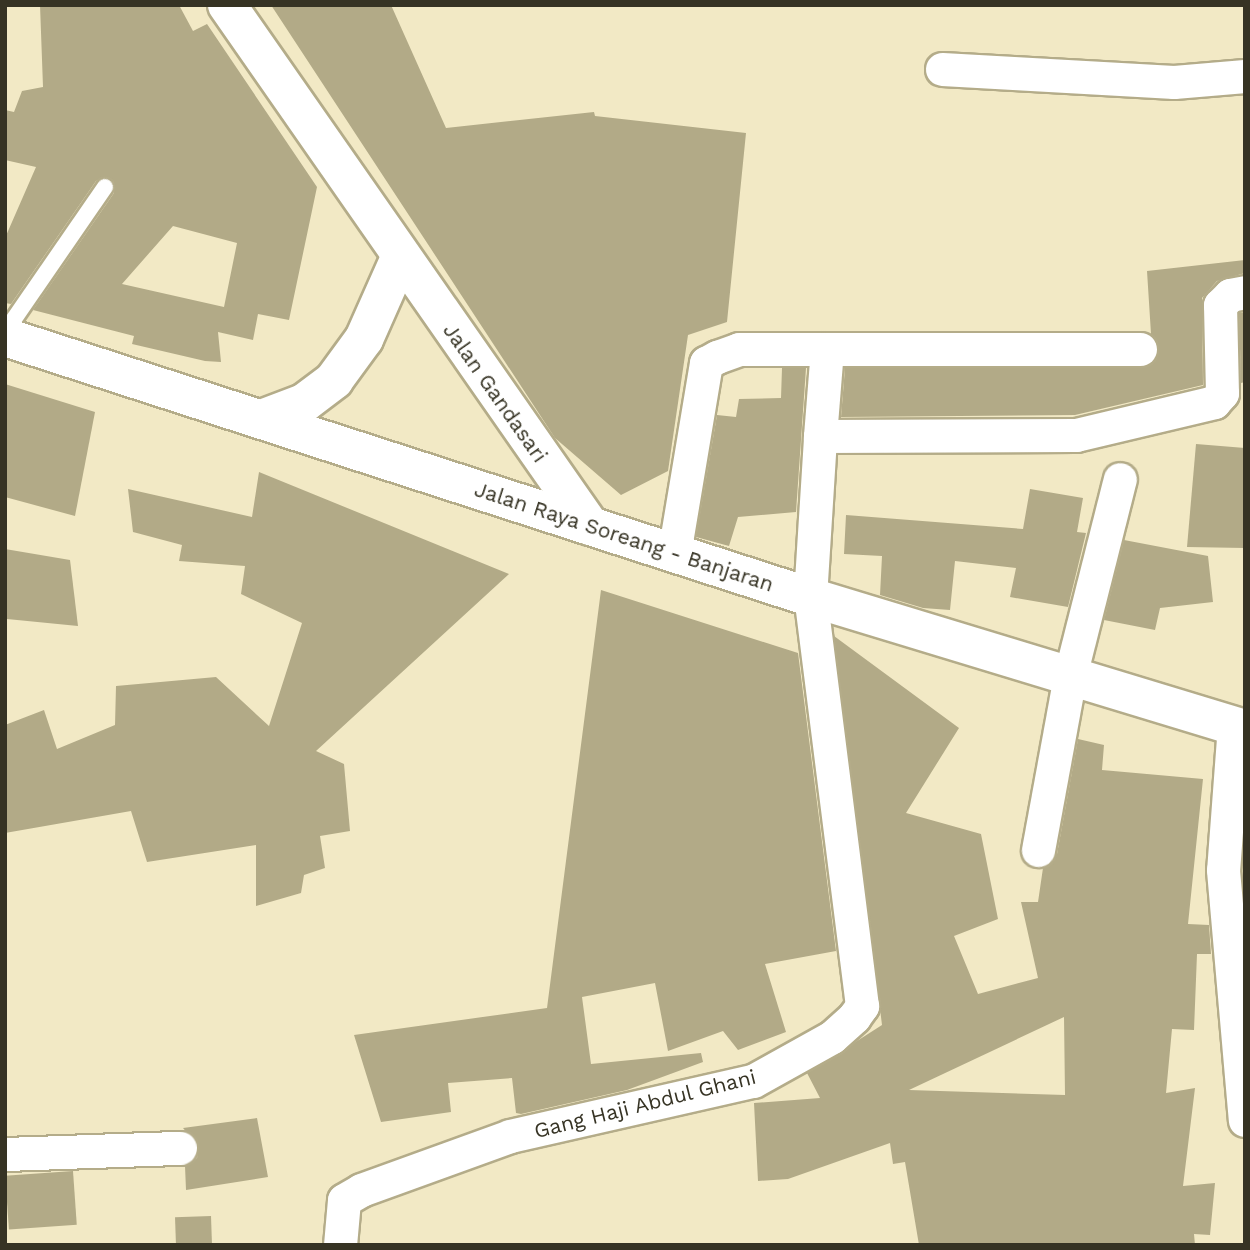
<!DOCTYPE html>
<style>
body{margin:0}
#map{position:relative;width:1250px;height:1250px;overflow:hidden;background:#f2e9c5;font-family:"Work Sans",sans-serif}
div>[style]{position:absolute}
.building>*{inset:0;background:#b2aa87;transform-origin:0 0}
.roads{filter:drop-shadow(2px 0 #b4ac89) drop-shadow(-2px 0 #b4ac89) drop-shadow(0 2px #b4ac89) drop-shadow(0 -2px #b4ac89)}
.service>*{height:16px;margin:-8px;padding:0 8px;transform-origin:8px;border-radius:8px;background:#fff}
.minor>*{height:33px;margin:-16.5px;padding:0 16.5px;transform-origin:16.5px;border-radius:16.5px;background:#fff}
.tertiary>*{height:38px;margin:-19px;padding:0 19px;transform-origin:19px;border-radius:19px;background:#fff}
.secondary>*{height:38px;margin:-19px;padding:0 19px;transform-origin:19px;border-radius:19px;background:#fff}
span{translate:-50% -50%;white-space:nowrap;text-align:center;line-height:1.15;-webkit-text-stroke:5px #fff;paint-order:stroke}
.street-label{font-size:21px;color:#363324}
.frame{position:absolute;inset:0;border:7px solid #363324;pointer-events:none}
</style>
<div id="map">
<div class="building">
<i style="clip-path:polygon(evenodd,40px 5px,179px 5px,193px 31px,207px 24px,317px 187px,289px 320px,258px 314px,253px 340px,218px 332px,221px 362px,205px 361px,132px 344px,134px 336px,33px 310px,114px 193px,114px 182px,105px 177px,96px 181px,11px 304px,5px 303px,5px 238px,36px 167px,5px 160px,5px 110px,14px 112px,22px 91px,43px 87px,40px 5px,173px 226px,237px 243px,224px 307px,122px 284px,173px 226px)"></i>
<i style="clip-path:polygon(271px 5px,391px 5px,446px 128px,594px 112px,595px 116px,746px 133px,727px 322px,688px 335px,668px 471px,621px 495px,555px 438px)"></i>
<i style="clip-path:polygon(1245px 260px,1245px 273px,1217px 281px,1202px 298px,1203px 385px,1075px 415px,841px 417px,845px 368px,1149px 366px,1159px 348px,1151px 334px,1147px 271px)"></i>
<i style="clip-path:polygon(1245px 312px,1245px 382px,1241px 383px,1239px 313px)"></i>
<i style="clip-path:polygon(782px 368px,806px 368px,796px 512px,738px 517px,729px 546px,696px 537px,717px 415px,736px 417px,739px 399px,781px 398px)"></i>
<i style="clip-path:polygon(5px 384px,95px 412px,75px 516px,5px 497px)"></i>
<i style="clip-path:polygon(1196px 444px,1245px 448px,1245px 548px,1187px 547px)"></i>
<i style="clip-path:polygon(259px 472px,509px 574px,316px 751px,344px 764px,350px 831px,320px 836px,325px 868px,304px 875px,301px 893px,256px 906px,256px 845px,147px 862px,131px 811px,5px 833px,5px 725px,44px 710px,57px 749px,115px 725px,116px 686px,216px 677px,269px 726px,302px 623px,241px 594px,245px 566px,179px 561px,182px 545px,133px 532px,128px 489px,252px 517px)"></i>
<i style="clip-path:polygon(1030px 489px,1083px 498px,1077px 532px,1086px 533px,1068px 607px,1010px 597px,1016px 568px,955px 561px,950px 610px,923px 608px,880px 595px,882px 556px,844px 554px,846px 515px,1023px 529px)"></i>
<i style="clip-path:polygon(1124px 540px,1208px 556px,1213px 602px,1160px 608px,1155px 630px,1104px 620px)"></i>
<i style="clip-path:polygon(5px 549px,70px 560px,78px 626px,7px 619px)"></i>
<i style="clip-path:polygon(601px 590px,798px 653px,836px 951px,765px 964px,786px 1032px,738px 1050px,723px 1031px,668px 1051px,655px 983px,582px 997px,591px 1064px,701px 1053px,703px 1062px,627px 1090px,521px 1114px,516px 1113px,512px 1078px,448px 1083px,451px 1112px,381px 1122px,354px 1035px,547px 1008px)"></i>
<i style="clip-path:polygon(evenodd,834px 636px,959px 728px,906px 813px,981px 834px,998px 919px,954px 936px,978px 994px,1038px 978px,1021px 902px,1038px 902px,1043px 868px,1057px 854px,1078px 739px,1104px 745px,1102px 770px,1203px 779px,1188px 924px,1209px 925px,1211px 954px,1197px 954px,1194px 1030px,1172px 1029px,1166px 1093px,1195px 1088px,1183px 1186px,1215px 1183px,1210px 1235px,1194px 1234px,1195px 1245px,919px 1245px,905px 1162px,893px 1164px,890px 1143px,788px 1179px,758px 1181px,754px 1103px,820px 1098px,807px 1073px,882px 1025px,834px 636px,1064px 1017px,1065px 1095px,909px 1090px,1064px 1017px)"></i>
<i style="clip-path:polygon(257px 1118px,268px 1177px,186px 1190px,185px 1166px,197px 1158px,199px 1147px,183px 1128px)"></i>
<i style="left:73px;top:1171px;width:54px;height:68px;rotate:86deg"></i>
<i style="left:211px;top:1216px;width:29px;height:36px;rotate:88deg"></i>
</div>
<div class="roads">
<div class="service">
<i style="left:5px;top:332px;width:176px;rotate:-55.4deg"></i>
</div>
<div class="minor">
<i style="left:942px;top:69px;width:232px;rotate:3.2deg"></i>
<i style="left:1174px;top:82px;width:71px;rotate:-4.8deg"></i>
<i style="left:820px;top:436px;width:87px;rotate:-85.4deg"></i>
<i style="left:674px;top:554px;width:194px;rotate:-80.5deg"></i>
<i style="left:706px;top:363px;width:13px;rotate:-29deg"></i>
<i style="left:717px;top:357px;width:23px;rotate:-20deg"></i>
<i style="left:739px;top:349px;width:401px"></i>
<i style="left:1234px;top:725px;width:145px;rotate:94.3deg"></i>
<i style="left:1223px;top:870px;width:251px;rotate:85deg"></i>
<i style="left:1038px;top:850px;width:177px;rotate:-79.6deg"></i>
<i style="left:1070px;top:676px;width:203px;rotate:-75.8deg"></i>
<i style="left:5px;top:1154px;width:175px;rotate:-2deg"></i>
<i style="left:340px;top:1245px;width:45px;rotate:-84.9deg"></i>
<i style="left:344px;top:1200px;width:20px;rotate:-30deg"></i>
<i style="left:361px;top:1190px;width:158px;rotate:-19.9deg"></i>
<i style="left:510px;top:1136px;width:249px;rotate:-12.8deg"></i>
<i style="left:753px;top:1081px;width:90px;rotate:-29.1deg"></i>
<i style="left:832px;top:1037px;width:30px;rotate:-42deg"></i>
<i style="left:854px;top:1017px;width:14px;rotate:-54deg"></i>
<i style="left:862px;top:1006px;width:412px;rotate:-97.2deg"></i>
<i style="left:810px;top:597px;width:161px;rotate:-86.4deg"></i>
<i style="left:820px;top:436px;width:256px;rotate:-0.2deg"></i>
<i style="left:1076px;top:435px;width:142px;rotate:-13.4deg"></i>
<i style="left:1214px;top:402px;width:12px;rotate:-48deg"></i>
<i style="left:1222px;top:393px;width:88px;rotate:-91.3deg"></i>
<i style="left:1220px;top:305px;width:14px;rotate:-45deg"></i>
<i style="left:1230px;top:295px;width:15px;rotate:-11deg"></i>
</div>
<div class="tertiary">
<i style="left:227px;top:5px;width:635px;rotate:55.13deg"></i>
<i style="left:264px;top:418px;width:43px;rotate:-20.6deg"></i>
<i style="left:304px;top:403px;width:38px;rotate:-37deg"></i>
<i style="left:334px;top:380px;width:51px;rotate:-53.8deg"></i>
<i style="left:364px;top:339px;width:86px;rotate:-66.1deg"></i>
</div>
<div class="secondary">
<i style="left:5px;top:337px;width:846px;rotate:17.9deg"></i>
<i style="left:810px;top:597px;width:455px;rotate:16.9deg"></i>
</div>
</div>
<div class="street-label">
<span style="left:495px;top:393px;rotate:55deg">Jalan Gandasari</span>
<span style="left:624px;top:537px;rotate:18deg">Jalan Raya Soreang - Banjaran</span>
<span style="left:645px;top:1104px;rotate:-14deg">Gang Haji Abdul Ghani</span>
</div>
<div class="frame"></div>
</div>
